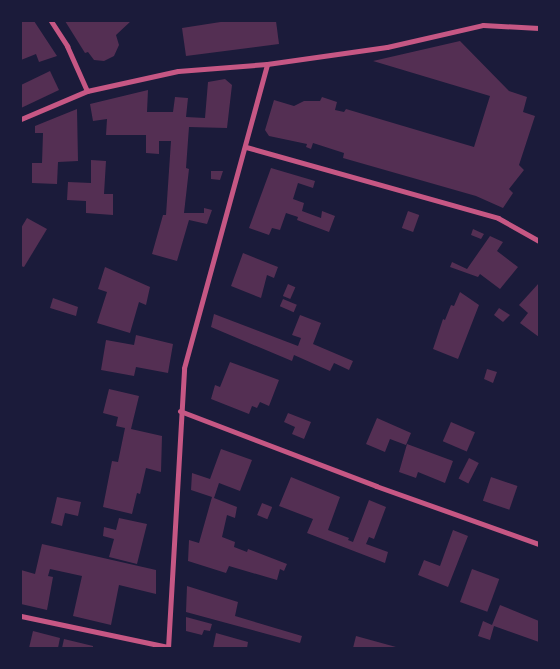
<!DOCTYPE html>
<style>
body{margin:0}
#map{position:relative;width:560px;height:669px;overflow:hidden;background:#1b1b3a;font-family:"Noto Sans",sans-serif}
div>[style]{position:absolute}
.building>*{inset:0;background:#542f53;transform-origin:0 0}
.minor>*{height:5px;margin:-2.5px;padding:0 2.5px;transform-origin:2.5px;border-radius:2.5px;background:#c65784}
span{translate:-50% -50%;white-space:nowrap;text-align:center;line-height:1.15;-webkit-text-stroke:5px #1b1b3a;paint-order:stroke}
.frame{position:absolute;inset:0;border:22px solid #1b1b3a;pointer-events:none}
</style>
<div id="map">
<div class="building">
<i style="clip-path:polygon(21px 21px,34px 21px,57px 56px,39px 62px,36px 54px,21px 60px)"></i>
<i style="clip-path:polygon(65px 21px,131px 21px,116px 35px,119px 45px,114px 56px,104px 61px,94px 60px,88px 52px,85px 53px)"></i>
<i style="clip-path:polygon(227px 21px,276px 21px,279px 44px,186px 56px,182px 28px)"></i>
<i style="clip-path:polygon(460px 41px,509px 91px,527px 97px,523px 112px,535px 116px,519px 165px,524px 170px,509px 189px,513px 193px,503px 208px,476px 196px,343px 158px,344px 153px,313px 143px,311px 149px,306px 147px,307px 144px,269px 136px,265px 130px,274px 100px,294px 106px,304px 101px,320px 101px,322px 97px,337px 102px,335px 110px,344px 112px,346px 109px,474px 147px,490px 96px,373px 61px)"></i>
<i style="clip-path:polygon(50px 71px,59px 90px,21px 108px,21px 85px)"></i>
<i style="clip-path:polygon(225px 79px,232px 85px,227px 128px,189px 127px,186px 168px,189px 169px,184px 213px,204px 213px,204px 208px,212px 210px,207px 224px,189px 220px,177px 261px,152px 254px,163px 215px,166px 215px,171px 141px,159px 141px,159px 154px,146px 153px,146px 135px,106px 135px,107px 119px,93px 121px,90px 104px,148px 90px,147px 112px,173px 112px,175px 97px,188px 98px,186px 117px,205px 118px,208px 82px)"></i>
<i style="clip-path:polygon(77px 109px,78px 161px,58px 162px,57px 184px,32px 183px,32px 163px,42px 163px,43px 133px,35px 133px,35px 126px)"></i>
<i style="clip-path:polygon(91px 160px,106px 161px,104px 194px,113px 194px,113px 215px,86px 213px,86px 201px,67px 200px,68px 182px,91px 183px)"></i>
<i style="clip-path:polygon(271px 168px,315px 181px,313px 188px,298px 183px,293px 199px,304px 203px,302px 211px,321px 218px,322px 211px,335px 216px,329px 232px,297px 220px,298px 217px,286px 213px,280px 230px,272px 228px,269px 235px,249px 228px)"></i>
<i style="clip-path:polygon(211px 171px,223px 171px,220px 180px,211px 179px)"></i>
<i style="left:408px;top:211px;width:12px;height:18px;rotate:20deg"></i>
<i style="clip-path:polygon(27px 218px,47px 229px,24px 267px,21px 266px,21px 228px)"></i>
<i style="clip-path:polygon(473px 229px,484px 234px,481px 239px,471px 235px)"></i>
<i style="clip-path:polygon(490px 236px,503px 242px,497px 251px,518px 267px,500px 289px,480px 274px,478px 277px,450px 267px,452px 262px,467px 269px)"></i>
<i style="clip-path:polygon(243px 253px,278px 267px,274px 278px,267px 275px,261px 298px,231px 286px)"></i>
<i style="clip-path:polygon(105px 267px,150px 287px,146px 305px,139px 302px,130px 333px,97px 323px,107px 292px,98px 289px)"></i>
<i style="clip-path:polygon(539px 283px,539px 337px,520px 323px,528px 313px,519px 305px)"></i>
<i style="left:288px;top:284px;width:8px;height:13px;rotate:23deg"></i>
<i style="clip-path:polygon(460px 292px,479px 305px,458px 359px,433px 349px,443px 319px,445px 320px,451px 305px,454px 306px)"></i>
<i style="clip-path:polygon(53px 298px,78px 307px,76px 316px,50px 308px)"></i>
<i style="left:283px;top:299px;width:15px;height:8px;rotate:23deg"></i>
<i style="clip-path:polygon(499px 308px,510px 315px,503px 322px,494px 315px)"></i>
<i style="clip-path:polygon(214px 314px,298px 346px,301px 338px,292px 335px,300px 315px,321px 323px,313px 344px,353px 361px,349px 370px,334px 363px,330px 371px,294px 355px,292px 361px,211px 327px)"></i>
<i style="clip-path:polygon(136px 335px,173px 344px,168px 373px,136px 367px,134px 376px,101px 370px,106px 340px,134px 345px)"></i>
<i style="clip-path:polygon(230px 362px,279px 380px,269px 406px,260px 402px,257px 408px,252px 406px,249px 414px,211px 399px,215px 385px,220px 387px)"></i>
<i style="clip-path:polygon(487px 369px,497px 372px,493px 383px,484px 379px)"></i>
<i style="clip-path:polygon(109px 389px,139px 396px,131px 429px,162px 436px,161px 472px,146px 468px,140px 494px,137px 493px,132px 514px,103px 507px,112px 461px,118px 462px,125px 428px,116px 426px,118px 417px,103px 413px)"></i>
<i style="clip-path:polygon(288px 413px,311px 422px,304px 439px,292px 434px,295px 427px,284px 422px)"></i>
<i style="clip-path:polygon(377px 418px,411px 433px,406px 445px,390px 439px,385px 452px,366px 444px)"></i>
<i style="left:451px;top:422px;width:26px;height:21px;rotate:23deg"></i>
<i style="clip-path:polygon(407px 444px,453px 461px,445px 483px,418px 472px,416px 478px,399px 472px)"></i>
<i style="clip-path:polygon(221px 449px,252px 460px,240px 491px,219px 483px,214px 498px,237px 507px,235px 518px,227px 515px,222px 537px,235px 542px,234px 547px,247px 552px,248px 549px,287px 564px,284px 571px,280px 569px,277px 580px,229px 566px,226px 573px,188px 561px,189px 540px,199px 543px,212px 497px,191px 490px,192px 473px,210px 479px)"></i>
<i style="left:469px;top:458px;width:11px;height:23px;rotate:27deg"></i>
<i style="clip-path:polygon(291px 477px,340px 497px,328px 530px,349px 538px,348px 540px,353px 542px,369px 500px,386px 507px,374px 539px,369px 537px,366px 544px,388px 552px,385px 563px,307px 533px,313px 519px,279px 506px)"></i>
<i style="left:491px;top:477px;width:28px;height:25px;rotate:19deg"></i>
<i style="clip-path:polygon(57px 497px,81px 502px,78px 516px,65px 513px,62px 526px,51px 523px)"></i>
<i style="left:262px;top:503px;width:11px;height:13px;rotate:22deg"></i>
<i style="clip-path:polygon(119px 518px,147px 524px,137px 564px,109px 557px,114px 539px,103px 536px,104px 527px,116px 530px)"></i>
<i style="clip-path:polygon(453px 530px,468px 536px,448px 587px,418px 575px,424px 560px,440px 566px)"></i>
<i style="clip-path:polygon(42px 544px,156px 570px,156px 594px,119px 585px,111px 625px,73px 616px,82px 576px,50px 569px,48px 576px,53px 577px,47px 610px,21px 604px,21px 570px,35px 574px)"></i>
<i style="left:472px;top:569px;width:29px;height:35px;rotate:20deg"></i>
<i style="clip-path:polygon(187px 586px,238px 602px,235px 616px,302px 636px,300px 643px,186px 612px)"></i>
<i style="clip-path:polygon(500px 605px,539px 621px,539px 642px,494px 626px,490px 640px,478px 636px,483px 621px,492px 625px)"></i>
<i style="clip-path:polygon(186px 617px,212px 624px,210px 631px,204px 630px,202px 635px,186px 631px)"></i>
<i style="clip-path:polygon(33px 631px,60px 638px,58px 648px,29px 648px)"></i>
<i style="clip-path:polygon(216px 633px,248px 642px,247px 648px,213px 648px)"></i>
<i style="clip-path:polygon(356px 636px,396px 647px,396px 648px,353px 648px)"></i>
<i style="clip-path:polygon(64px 639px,93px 646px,93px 648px,62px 648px)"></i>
</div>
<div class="minor">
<i style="left:51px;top:21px;width:30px;rotate:57deg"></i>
<i style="left:67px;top:46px;width:49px;rotate:66deg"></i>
<i style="left:21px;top:119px;width:72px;rotate:-23deg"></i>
<i style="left:87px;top:91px;width:93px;rotate:-12.4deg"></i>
<i style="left:178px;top:71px;width:89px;rotate:-4.5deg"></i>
<i style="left:267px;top:64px;width:121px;rotate:-8.1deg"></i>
<i style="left:387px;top:47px;width:98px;rotate:-12.9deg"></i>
<i style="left:483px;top:25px;width:56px;rotate:3.1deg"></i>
<i style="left:246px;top:147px;width:262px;rotate:15.7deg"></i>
<i style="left:498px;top:218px;width:47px;rotate:29.3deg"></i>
<i style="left:180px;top:411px;width:210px;rotate:20.9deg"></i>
<i style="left:376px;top:486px;width:173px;rotate:19.6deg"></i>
<i style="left:21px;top:616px;width:150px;rotate:11.9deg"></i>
<i style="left:168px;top:648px;width:280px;rotate:-86.7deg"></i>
<i style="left:184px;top:368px;width:315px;rotate:-74.7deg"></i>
</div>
<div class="frame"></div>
</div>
